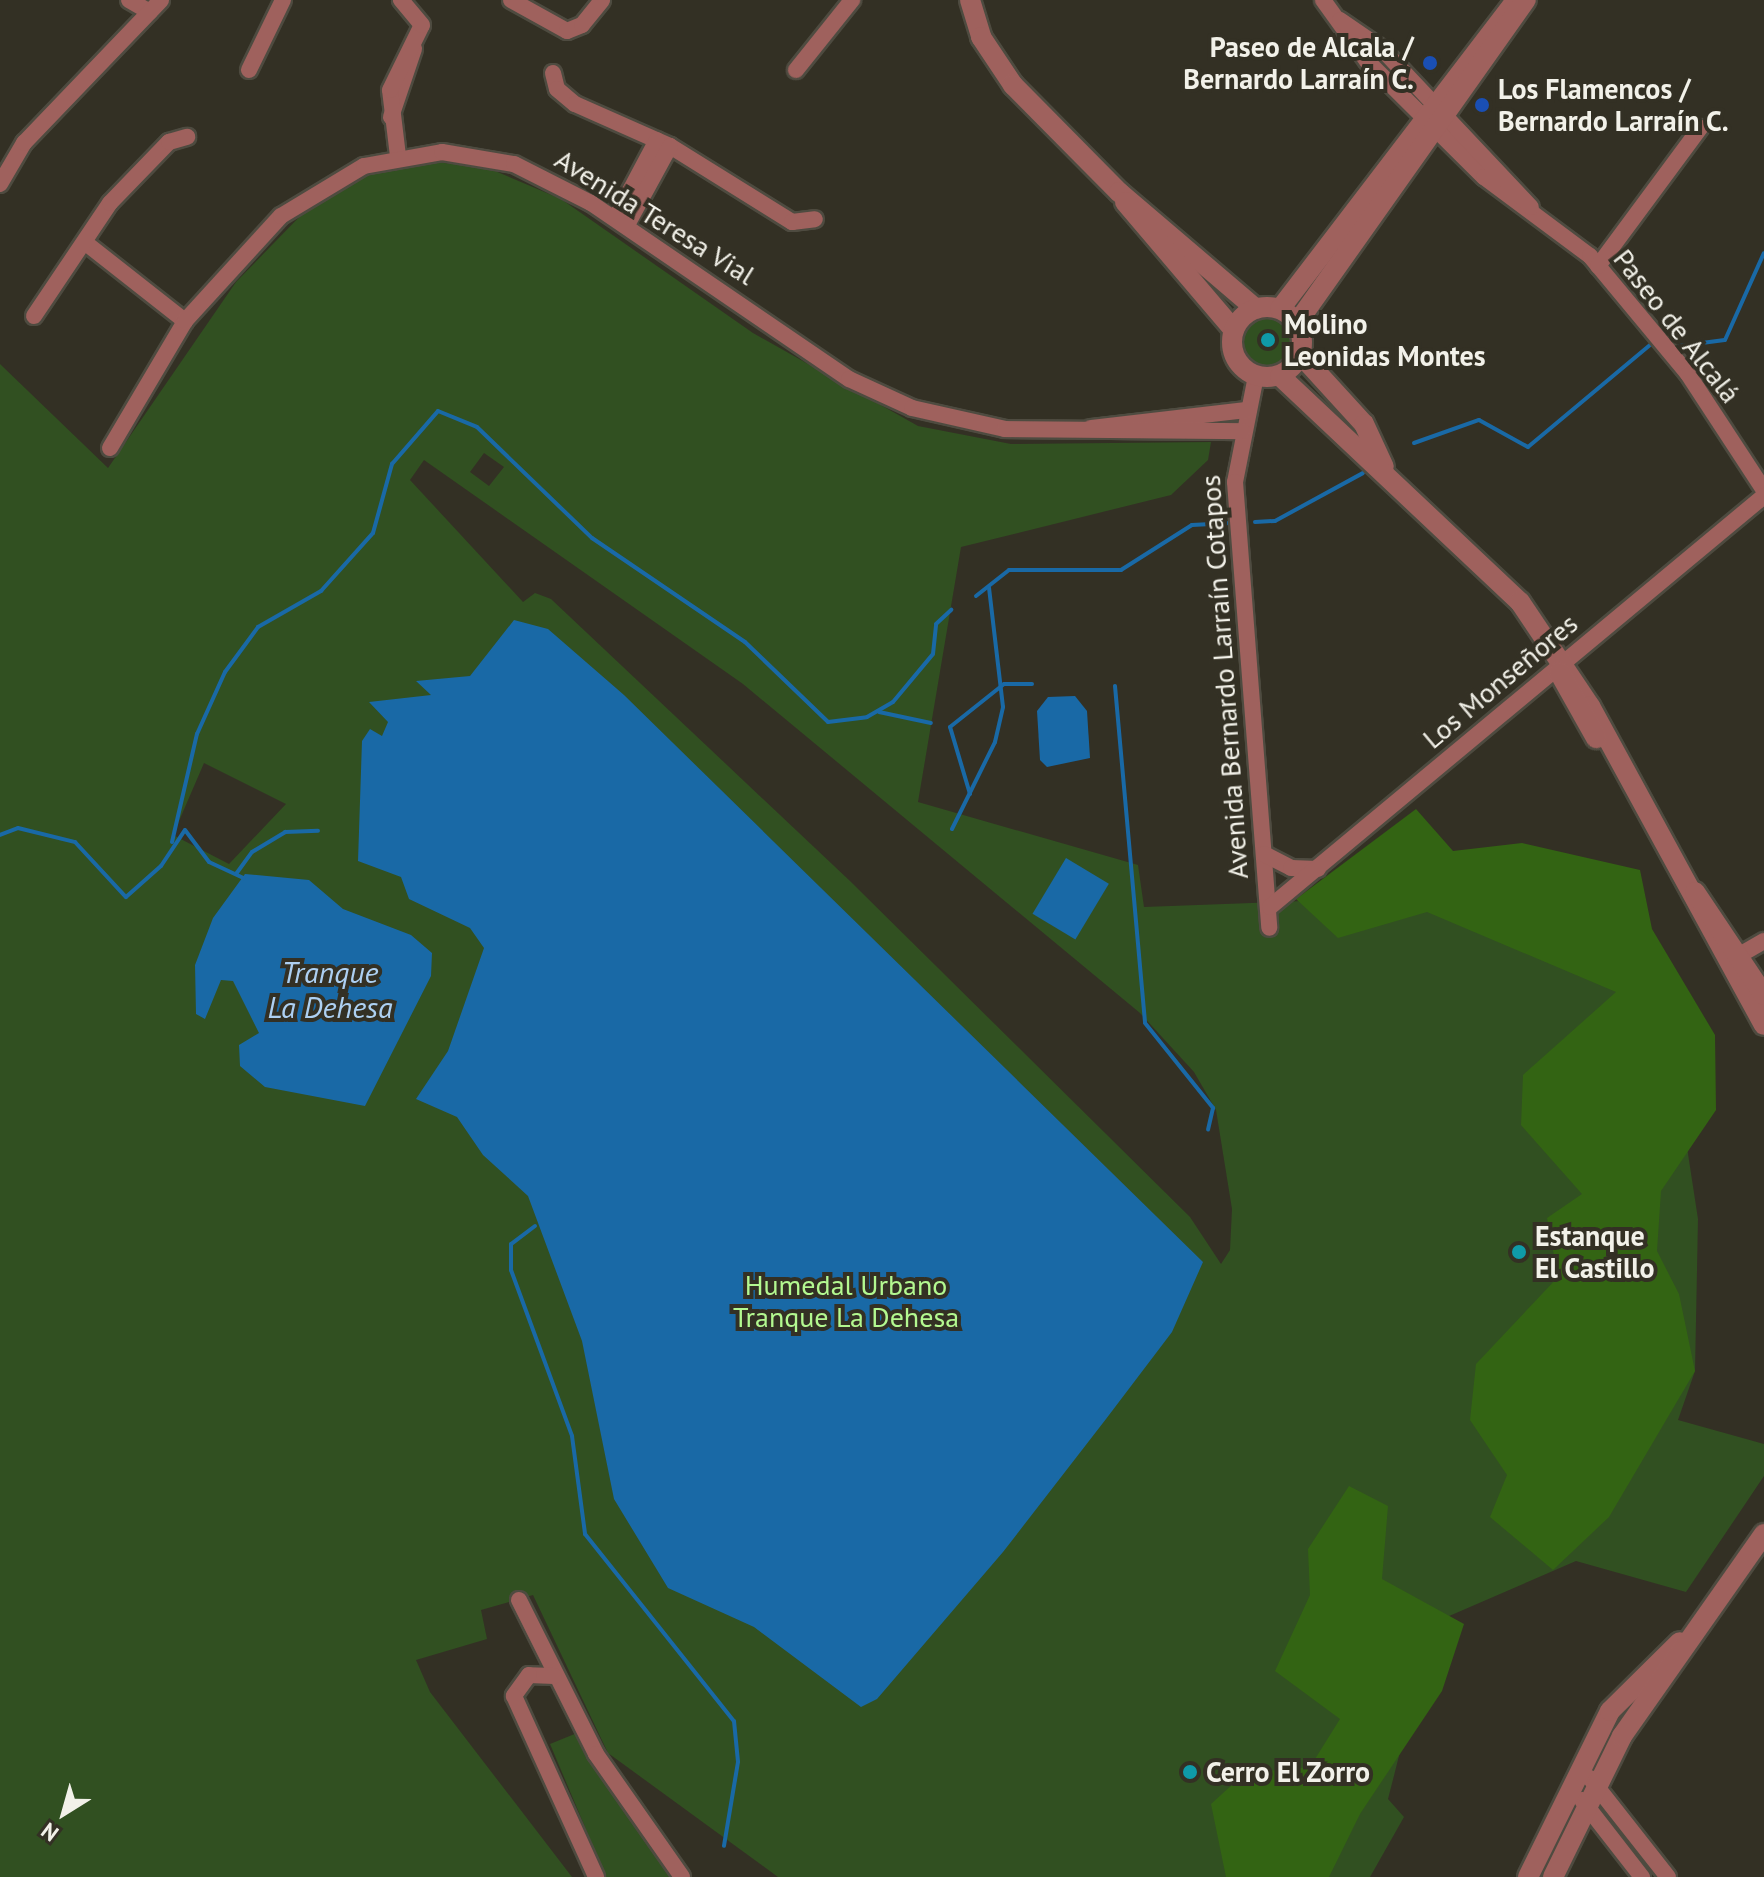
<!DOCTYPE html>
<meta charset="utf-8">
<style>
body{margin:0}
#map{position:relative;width:1764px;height:1877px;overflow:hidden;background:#333024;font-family:"PT Sans",sans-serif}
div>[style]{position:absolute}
.green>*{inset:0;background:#315021}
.round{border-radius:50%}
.forest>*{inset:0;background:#336413}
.water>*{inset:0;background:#1969a6;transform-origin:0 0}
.stream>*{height:4px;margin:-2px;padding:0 2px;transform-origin:2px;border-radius:2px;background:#1969a6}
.roads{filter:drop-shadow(2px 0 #4e4b40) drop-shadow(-2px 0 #4e4b40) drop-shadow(0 2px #4e4b40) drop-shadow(0 -2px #4e4b40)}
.minor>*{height:16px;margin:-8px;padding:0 8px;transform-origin:8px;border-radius:8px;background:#9f615d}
.tertiary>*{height:20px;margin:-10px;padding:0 10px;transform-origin:10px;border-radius:10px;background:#9f615d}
.tertiary>.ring{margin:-10px;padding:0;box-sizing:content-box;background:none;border:20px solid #9f615d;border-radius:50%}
.dots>*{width:22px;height:22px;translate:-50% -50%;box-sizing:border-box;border:4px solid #333024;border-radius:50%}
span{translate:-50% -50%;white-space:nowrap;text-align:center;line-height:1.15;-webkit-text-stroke:8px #333024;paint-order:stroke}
.poi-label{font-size:28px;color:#f2f1e9;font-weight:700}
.right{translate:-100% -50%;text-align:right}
.left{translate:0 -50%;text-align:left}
.street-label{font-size:28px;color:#f2f1e9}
.park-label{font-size:28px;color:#b3f890}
.water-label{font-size:30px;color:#add0f2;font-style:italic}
.north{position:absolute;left:24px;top:1773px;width:80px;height:80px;-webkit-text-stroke:6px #333024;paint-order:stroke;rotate:217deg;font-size:22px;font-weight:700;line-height:32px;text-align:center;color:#f2f1e9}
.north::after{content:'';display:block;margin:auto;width:28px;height:36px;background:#f2f1e9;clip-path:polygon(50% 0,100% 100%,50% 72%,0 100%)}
</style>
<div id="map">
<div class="green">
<i style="clip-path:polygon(evenodd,427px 161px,488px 168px,561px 199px,753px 333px,918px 426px,1011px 444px,1211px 442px,1208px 460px,1171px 495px,961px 547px,918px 802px,1138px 865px,1144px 907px,1542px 892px,1673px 1056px,1698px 1219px,1695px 1371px,1678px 1420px,1764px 1444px,1764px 1476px,1686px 1592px,1576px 1561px,1433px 1623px,1388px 1799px,1404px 1817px,1370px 1877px,778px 1877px,608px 1753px,533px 1595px,481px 1610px,487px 1639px,416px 1660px,430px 1692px,572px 1877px,0 1877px,0 364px,108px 468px,236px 282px,306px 210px,367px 173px,427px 161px,484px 453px,504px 467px,489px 486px,470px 472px,484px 453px,427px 161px,424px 460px,743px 684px,1140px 1013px,1194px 1072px,1216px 1110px,1232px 1209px,1230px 1250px,1221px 1264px,1190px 1217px,850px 881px,551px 599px,535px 593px,523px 602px,410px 480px,424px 460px,427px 161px,204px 763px,286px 804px,229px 864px,173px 835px,204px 763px)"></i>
<i class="round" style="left:1243px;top:317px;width:50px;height:50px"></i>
<i style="clip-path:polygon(577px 1733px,664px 1860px,671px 1877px,606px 1877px,550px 1744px)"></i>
</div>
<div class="forest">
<i style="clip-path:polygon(1416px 809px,1453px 851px,1522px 843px,1640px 870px,1652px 929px,1715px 1035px,1716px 1110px,1661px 1191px,1657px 1251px,1679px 1294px,1695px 1371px,1609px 1517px,1553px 1570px,1490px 1517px,1507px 1475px,1470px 1420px,1476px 1364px,1558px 1277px,1547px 1218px,1582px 1194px,1521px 1125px,1523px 1075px,1616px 992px,1427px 912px,1338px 938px,1296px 899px)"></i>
<i style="clip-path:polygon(1349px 1486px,1388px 1506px,1382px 1579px,1464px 1624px,1442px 1691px,1360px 1814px,1329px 1877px,1226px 1877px,1211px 1804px,1245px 1773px,1310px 1767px,1340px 1719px,1275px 1671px,1310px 1595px,1308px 1549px)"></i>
</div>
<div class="water">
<i style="clip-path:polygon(514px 620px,548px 629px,624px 695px,1203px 1262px,1172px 1332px,1106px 1419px,1003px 1552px,877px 1699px,861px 1707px,754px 1627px,668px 1588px,614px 1499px,582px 1341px,528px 1196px,483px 1155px,457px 1117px,416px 1099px,448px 1051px,484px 948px,470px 928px,409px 899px,401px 877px,358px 861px,362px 741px,370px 729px,382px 736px,388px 722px,369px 702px,431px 695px,416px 681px,470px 676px)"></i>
<i style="clip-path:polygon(1075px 696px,1087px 711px,1090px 758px,1047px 767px,1040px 760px,1037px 711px,1048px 697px)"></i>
<i style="left:1066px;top:858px;width:50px;height:65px;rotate:31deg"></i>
<i style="clip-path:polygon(245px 874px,309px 880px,343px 909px,411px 935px,432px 953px,431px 976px,365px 1106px,265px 1087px,240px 1066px,239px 1045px,259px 1033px,233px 981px,221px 980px,205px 1019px,196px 1014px,195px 965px,213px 918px)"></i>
</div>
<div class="stream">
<i style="left:1679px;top:346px;width:46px;rotate:-7.4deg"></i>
<i style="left:1725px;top:340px;width:95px;rotate:-65.9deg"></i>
<i style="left:1414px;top:443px;width:69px;rotate:-19.5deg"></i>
<i style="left:1479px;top:420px;width:56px;rotate:28.9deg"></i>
<i style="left:1528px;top:447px;width:159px;rotate:-39.9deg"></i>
<i style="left:1255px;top:522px;width:20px;rotate:-3deg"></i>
<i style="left:1275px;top:521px;width:100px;rotate:-28.6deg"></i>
<i style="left:976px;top:596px;width:42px;rotate:-38.2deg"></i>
<i style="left:1009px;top:570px;width:112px"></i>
<i style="left:1121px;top:570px;width:84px;rotate:-32.4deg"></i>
<i style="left:1192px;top:525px;width:39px;rotate:-3deg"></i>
<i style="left:1115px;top:686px;width:338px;rotate:84.9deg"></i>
<i style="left:1145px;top:1023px;width:109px;rotate:51.3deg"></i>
<i style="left:1213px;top:1108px;width:22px;rotate:103deg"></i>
<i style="left:879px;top:712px;width:53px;rotate:11.9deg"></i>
<i style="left:970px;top:794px;width:70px;rotate:-106.6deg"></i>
<i style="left:950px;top:727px;width:69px;rotate:-38.5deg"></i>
<i style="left:1004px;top:684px;width:28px"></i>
<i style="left:952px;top:829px;width:97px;rotate:-63.7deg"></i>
<i style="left:995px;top:742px;width:36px;rotate:-77deg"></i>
<i style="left:1003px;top:707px;width:120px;rotate:-96.7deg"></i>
<i style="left:0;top:835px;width:19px;rotate:-21deg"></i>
<i style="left:18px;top:828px;width:59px;rotate:13.8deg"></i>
<i style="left:75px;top:842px;width:75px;rotate:47.2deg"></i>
<i style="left:126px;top:897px;width:47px;rotate:-41.5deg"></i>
<i style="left:161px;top:866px;width:43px;rotate:-56.3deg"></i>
<i style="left:185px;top:830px;width:40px;rotate:53deg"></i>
<i style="left:209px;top:862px;width:38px;rotate:25deg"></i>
<i style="left:172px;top:842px;width:111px;rotate:-77deg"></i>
<i style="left:197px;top:734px;width:68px;rotate:-65.7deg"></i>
<i style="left:225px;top:672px;width:56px;rotate:-53.7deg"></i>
<i style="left:258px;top:627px;width:73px;rotate:-29.7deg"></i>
<i style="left:321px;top:591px;width:78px;rotate:-48.1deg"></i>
<i style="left:373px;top:533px;width:72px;rotate:-74.6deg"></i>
<i style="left:392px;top:464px;width:70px;rotate:-49deg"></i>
<i style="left:438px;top:411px;width:42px;rotate:22.3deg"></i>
<i style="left:477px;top:427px;width:160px;rotate:44deg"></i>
<i style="left:592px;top:538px;width:185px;rotate:34.2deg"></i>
<i style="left:745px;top:642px;width:115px;rotate:43.9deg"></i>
<i style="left:828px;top:722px;width:39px;rotate:-7deg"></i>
<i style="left:867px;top:717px;width:30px;rotate:-30deg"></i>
<i style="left:893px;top:702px;width:62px;rotate:-50.2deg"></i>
<i style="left:933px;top:654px;width:30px;rotate:-84deg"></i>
<i style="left:936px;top:624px;width:21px;rotate:-43deg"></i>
<i style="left:236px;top:874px;width:27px;rotate:-54deg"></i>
<i style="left:252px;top:852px;width:39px;rotate:-31deg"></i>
<i style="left:285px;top:832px;width:33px;rotate:-2deg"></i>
<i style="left:535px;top:1226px;width:30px;rotate:143deg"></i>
<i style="left:511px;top:1244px;width:26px;rotate:90deg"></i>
<i style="left:511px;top:1270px;width:177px;rotate:69.8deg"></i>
<i style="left:572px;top:1436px;width:99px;rotate:82.4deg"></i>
<i style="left:585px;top:1534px;width:239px;rotate:51.5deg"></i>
<i style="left:734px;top:1721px;width:41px;rotate:84.4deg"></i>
<i style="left:738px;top:1762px;width:85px;rotate:99.5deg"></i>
</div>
<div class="roads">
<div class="minor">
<i style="left:129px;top:0;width:24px;rotate:30deg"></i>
<i style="left:511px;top:0;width:64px;rotate:29deg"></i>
<i style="left:567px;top:31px;width:16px;rotate:-22deg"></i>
<i style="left:582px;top:25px;width:32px;rotate:-51deg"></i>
<i style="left:1323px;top:0;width:75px;rotate:54.2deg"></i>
<i style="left:1367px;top:61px;width:165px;rotate:44.8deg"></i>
<i style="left:1484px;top:177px;width:132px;rotate:36.7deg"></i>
<i style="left:1590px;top:256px;width:153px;rotate:50.3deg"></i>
<i style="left:1688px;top:374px;width:139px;rotate:56.8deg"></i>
<i style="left:1340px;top:20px;width:51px;rotate:34.6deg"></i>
<i style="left:1382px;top:49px;width:217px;rotate:46.7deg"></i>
<i style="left:249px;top:70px;width:78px;rotate:-64.1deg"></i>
<i style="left:796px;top:70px;width:90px;rotate:-51.3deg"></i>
<i style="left:553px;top:73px;width:16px;rotate:76deg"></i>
<i style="left:557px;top:89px;width:23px;rotate:40deg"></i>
<i style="left:575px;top:104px;width:104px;rotate:23.9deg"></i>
<i style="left:670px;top:146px;width:144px;rotate:31.9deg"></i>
<i style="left:792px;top:222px;width:23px;rotate:-7deg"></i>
<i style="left:391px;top:117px;width:72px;rotate:-71.3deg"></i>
<i style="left:398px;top:156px;width:66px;rotate:-96.9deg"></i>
<i style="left:390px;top:90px;width:72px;rotate:-63.8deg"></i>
<i style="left:422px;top:25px;width:33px;rotate:-130deg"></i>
<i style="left:0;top:184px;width:48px;rotate:-59.7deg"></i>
<i style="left:24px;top:143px;width:198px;rotate:-46.2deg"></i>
<i style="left:616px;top:217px;width:87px;rotate:-62deg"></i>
<i style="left:627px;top:225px;width:90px;rotate:-61.4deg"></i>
<i style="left:87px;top:244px;width:125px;rotate:38.2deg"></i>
<i style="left:1598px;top:266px;width:172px;rotate:-53.5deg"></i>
<i style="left:34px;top:316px;width:136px;rotate:-56.1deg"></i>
<i style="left:110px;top:203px;width:85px;rotate:-46deg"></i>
<i style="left:169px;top:142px;width:19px;rotate:-16deg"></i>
<i style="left:1256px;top:376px;width:108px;rotate:101.2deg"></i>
<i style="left:1235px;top:482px;width:447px;rotate:85.6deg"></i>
<i style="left:1091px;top:428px;width:157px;rotate:-6.6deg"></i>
<i style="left:110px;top:448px;width:147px;rotate:-59.4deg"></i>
<i style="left:185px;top:321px;width:142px;rotate:-47.6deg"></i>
<i style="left:281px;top:216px;width:97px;rotate:-31.1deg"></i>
<i style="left:364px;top:166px;width:79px;rotate:-10.2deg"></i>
<i style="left:442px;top:152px;width:73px;rotate:9.5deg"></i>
<i style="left:514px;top:164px;width:86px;rotate:26.9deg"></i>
<i style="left:591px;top:203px;width:312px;rotate:34.3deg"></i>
<i style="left:849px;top:379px;width:69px;rotate:24.7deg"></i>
<i style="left:912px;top:408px;width:95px;rotate:12.7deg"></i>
<i style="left:1005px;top:429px;width:237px;rotate:0.5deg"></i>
<i style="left:1264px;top:854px;width:30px;rotate:27deg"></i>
<i style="left:1291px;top:868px;width:27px;rotate:2deg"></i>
<i style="left:1270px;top:907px;width:643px;rotate:-39.76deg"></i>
<i style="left:1731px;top:960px;width:38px;rotate:-30deg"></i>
<i style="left:519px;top:1600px;width:172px;rotate:63.4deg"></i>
<i style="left:596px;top:1754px;width:150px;rotate:55deg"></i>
<i style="left:554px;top:1676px;width:25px;rotate:-178deg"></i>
<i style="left:529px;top:1675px;width:26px;rotate:126deg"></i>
<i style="left:514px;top:1696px;width:199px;rotate:65.6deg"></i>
<i style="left:1590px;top:1778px;width:126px;rotate:51.8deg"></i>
<i style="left:1582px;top:1800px;width:98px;rotate:52.1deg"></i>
</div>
<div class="tertiary">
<i style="left:970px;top:0;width:39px;rotate:73deg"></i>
<i style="left:981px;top:37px;width:58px;rotate:56.3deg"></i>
<i style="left:1013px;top:85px;width:151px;rotate:45.3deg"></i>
<i style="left:1119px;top:192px;width:180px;rotate:40.5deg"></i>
<i style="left:1125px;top:202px;width:168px;rotate:49.6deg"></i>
<i class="ring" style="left:1232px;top:307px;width:50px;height:50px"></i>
<i style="left:1280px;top:309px;width:389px;rotate:-52.6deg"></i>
<i style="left:1297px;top:323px;width:396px;rotate:-54.7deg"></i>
<i style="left:1301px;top:355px;width:93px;rotate:47.6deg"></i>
<i style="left:1364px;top:424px;width:47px;rotate:65.1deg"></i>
<i style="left:1280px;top:376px;width:330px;rotate:43.3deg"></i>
<i style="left:1520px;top:602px;width:125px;rotate:56.1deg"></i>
<i style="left:1590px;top:706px;width:363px;rotate:61.4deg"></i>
<i style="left:1559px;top:672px;width:76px;rotate:60.7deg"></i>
<i style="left:1695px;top:892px;width:124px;rotate:56.2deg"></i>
<i style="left:1528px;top:1877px;width:185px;rotate:-63.7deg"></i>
<i style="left:1610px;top:1711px;width:98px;rotate:-44.6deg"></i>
<i style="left:1553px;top:1877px;width:157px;rotate:-63.9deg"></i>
<i style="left:1622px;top:1736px;width:247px;rotate:-54.9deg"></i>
</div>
</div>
<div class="dots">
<i style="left:1430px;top:63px;background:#1a4fb4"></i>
<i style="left:1482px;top:105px;background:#1a4fb4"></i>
<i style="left:1268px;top:340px;background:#0f9aa8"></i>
<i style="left:1519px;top:1252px;background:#0f9aa8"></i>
<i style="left:1190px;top:1772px;background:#0f9aa8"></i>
</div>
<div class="poi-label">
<span class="right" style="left:1414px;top:63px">Paseo de Alcala /<br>Bernardo Larraín C.</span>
<span class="left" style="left:1498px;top:105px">Los Flamencos /<br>Bernardo Larraín C.</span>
<span class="left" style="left:1284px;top:340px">Molino<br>Leonidas Montes</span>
<span class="left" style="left:1535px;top:1252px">Estanque<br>El Castillo</span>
<span class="left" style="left:1206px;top:1772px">Cerro El Zorro</span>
</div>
<div class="street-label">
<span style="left:655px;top:217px;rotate:32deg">Avenida Teresa Vial</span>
<span style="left:1677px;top:326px;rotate:52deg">Paseo de Alcalá</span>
<span style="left:1224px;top:677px;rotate:-94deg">Avenida Bernardo Larraín Cotapos</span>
<span style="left:1500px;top:681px;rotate:-40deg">Los Monseñores</span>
</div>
<div class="park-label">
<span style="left:846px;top:1301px">Humedal Urbano<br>Tranque La Dehesa</span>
</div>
<div class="water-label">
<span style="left:330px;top:989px">Tranque<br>La Dehesa</span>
</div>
<div class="north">N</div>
</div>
